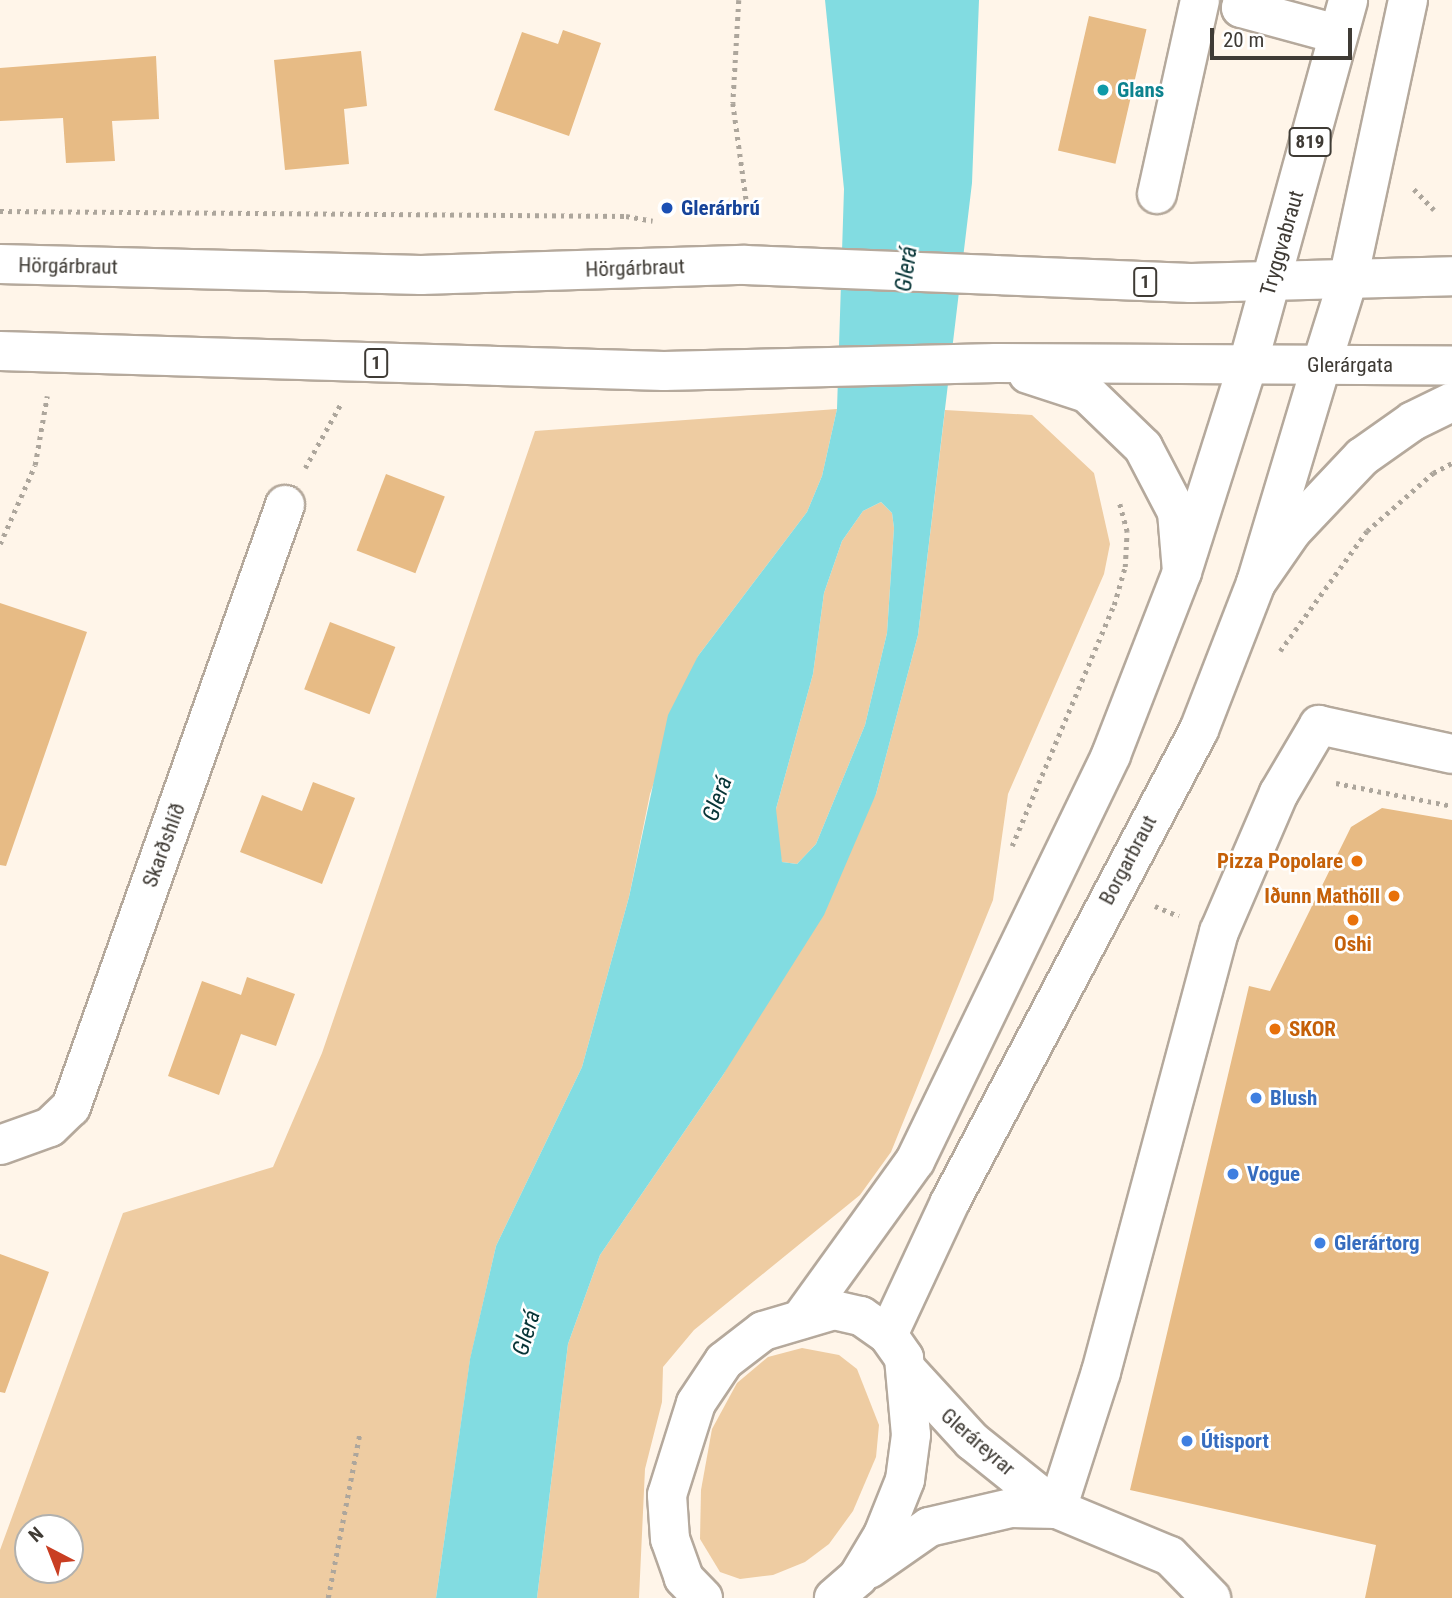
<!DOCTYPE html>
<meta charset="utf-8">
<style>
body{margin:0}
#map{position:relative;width:1452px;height:1598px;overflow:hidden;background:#fff5e9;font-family:"Roboto Condensed",sans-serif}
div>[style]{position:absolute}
.green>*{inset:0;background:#eecca2}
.water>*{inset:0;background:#82dce1}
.building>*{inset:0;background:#e7bb85;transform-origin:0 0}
.path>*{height:4.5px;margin-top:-2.25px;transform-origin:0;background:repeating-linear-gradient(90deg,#ada69c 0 3.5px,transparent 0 8.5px)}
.roads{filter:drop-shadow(2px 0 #b5a99c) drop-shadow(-2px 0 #b5a99c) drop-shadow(0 2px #b5a99c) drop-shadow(0 -2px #b5a99c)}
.minor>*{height:38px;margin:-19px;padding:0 19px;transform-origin:19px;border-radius:19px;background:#fff}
.major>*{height:38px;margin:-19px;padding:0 19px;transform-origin:19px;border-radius:19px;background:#fff}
.highway>*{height:38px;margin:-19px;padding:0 19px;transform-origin:19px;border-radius:19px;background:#fff}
.dots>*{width:19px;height:19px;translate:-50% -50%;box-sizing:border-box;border:4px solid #fff;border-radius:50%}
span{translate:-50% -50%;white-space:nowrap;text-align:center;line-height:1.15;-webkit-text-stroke:5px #fff;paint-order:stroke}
.shield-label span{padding:2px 5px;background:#fff;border:2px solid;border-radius:5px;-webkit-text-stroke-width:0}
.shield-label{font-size:19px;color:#3f3b35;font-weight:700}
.culture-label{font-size:21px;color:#0d838f;font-weight:700}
.left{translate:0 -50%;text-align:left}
.transit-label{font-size:21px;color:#164399;font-weight:700}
.street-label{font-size:21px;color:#3f3b35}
.food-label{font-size:21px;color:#c56008;font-weight:700}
.right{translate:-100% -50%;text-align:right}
.shop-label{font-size:21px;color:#366cbe;font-weight:700}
.water-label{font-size:23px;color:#063436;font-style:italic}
.north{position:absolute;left:14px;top:1514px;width:70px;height:70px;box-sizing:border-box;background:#fff;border:2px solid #b2b1ae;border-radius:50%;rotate:318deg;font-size:19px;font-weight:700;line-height:28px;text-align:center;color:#3f3b35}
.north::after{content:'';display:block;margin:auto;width:24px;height:32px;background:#c93e22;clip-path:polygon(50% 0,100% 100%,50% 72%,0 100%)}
.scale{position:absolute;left:1210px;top:28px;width:142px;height:32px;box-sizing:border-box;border:4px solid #3f3b35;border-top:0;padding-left:9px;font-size:21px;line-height:24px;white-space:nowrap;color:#3f3b35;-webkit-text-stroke:5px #fff;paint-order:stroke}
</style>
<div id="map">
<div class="green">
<i style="clip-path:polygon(evenodd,837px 409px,822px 476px,807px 512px,698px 656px,650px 794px,629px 897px,582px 1067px,496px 1246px,470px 1360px,436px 1598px,0 1598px,0 1550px,123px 1213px,273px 1167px,322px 1053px,535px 431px,837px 409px,28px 1528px,70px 1528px,70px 1570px,28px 1570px,28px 1528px)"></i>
<i style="clip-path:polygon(945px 410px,1032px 415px,1094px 473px,1110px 544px,1104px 574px,1008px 794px,993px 900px,891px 1152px,860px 1195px,694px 1330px,663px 1367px,662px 1402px,645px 1469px,639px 1598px,537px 1598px,568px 1344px,600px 1255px,723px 1075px,876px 794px,918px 635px)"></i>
<i style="clip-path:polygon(881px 502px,892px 513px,894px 528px,887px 633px,865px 725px,816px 844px,797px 864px,782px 862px,775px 836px,776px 809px,813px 674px,824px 593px,842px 541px,863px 511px)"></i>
<i style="clip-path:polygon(802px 1348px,839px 1355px,857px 1369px,879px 1425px,876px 1457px,853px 1511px,829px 1544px,805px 1562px,773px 1575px,740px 1579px,720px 1572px,700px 1539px,701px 1490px,712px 1429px,737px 1383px,768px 1357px)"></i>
</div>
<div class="water">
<i style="clip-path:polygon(evenodd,825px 0,979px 0,972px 183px,918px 635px,876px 794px,824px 915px,723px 1075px,600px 1255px,568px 1344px,537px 1598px,436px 1598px,470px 1359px,496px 1246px,582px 1067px,629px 897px,668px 715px,698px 656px,807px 512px,822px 476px,837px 409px,844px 189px,825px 0,881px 502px,892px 513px,894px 528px,887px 633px,865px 725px,816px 844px,797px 864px,782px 862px,776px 809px,813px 674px,824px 593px,842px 541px,863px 511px,881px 502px)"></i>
</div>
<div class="building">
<i style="left:1089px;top:16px;width:59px;height:138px;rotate:13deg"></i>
<i style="clip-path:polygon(563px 30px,601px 43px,569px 136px,494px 110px,522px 32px,558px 44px)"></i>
<i style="clip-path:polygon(361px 51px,367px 106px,344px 109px,349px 164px,285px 170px,274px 60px)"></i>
<i style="clip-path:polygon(156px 56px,159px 119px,112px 121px,115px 161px,66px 163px,63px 118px,0 121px,0 68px)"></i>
<i style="left:386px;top:474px;width:63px;height:82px;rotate:21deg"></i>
<i style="clip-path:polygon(0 603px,87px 632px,6px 866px,0 865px)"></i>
<i style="left:330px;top:622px;width:70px;height:72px;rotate:21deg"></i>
<i style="clip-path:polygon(313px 782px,355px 798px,322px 884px,240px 852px,262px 795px,302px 811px)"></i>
<i style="clip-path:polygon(1382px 808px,1452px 820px,1452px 1598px,1365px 1598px,1376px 1545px,1130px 1490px,1249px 986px,1270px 991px,1351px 827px)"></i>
<i style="clip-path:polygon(247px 977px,295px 994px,276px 1046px,241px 1034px,219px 1095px,168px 1076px,202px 981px,241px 995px)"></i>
<i style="clip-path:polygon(0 1254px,49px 1272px,5px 1393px,0 1392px)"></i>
</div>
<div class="path">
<i style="left:739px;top:0;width:103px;rotate:93.3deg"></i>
<i style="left:733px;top:103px;width:118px;rotate:82.2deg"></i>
<i style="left:1414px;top:189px;width:29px;rotate:46deg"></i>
<i style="left:0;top:211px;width:626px;rotate:0.46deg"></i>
<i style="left:626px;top:216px;width:27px;rotate:10deg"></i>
<i style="left:305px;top:468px;width:72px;rotate:-60.9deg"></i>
<i style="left:0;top:544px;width:86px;rotate:-66.1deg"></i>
<i style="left:35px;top:465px;width:70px;rotate:-80.1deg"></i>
<i style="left:1280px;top:651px;width:148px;rotate:-54.1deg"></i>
<i style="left:1367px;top:531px;width:88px;rotate:-41.3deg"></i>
<i style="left:1433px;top:473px;width:21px;rotate:-28deg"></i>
<i style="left:1336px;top:783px;width:118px;rotate:11.2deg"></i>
<i style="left:1012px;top:846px;width:262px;rotate:-67.1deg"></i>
<i style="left:1114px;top:605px;width:40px;rotate:-74deg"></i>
<i style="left:1125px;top:567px;width:35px;rotate:-87deg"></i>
<i style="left:1127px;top:532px;width:30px;rotate:-105deg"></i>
<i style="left:1155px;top:906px;width:26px;rotate:23deg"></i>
<i style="left:328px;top:1598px;width:169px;rotate:-79.1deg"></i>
</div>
<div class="roads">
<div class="minor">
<i style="left:1243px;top:0;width:8px;rotate:104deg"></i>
<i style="left:1241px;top:8px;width:99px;rotate:15.2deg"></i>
<i style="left:1157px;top:194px;width:199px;rotate:-77.5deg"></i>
<i style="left:0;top:1145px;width:53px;rotate:-19.8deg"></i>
<i style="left:50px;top:1127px;width:29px;rotate:-44deg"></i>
<i style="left:71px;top:1107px;width:639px;rotate:-70.43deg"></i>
<i style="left:801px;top:1319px;width:195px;rotate:-54.2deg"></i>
<i style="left:915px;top:1161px;width:451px;rotate:-64.2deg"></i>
<i style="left:1111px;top:755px;width:196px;rotate:-68.8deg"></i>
<i style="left:1182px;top:572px;width:218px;rotate:-72.4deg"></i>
<i style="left:888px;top:1335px;width:147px;rotate:-65deg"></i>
<i style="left:950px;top:1202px;width:534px;rotate:-62.19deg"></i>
<i style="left:1199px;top:730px;width:158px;rotate:-68.8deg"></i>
<i style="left:1256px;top:583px;width:227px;rotate:-73.3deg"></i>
<i style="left:906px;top:1369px;width:98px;rotate:47.5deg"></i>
<i style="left:972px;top:1441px;width:109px;rotate:38.7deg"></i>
<i style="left:1057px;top:1509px;width:122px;rotate:22.6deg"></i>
<i style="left:1170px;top:1556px;width:59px;rotate:45.7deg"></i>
<i style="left:1057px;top:1509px;width:144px;rotate:-72.2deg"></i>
<i style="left:1101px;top:1372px;width:456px;rotate:-75deg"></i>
<i style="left:1219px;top:932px;width:151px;rotate:-66.7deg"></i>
<i style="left:1279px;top:793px;width:79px;rotate:-59.5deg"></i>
<i style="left:1319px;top:725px;width:136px;rotate:12.3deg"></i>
<i style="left:869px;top:1569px;width:73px;rotate:-35deg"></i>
<i style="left:929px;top:1527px;width:84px;rotate:-13deg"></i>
<i style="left:1011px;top:1508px;width:46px;rotate:1.2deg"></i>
<i style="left:703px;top:1598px;width:28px;rotate:-134deg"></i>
<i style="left:684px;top:1578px;width:41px;rotate:-109.7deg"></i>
<i style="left:670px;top:1539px;width:44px;rotate:-93.9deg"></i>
<i style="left:667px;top:1495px;width:96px;rotate:-72.5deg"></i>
<i style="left:696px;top:1403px;width:50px;rotate:-56.3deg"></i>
<i style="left:724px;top:1361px;width:49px;rotate:-37.6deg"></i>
<i style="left:763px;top:1331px;width:74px;rotate:-16.5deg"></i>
<i style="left:834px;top:1310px;width:28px;rotate:13deg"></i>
<i style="left:861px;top:1316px;width:33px;rotate:35deg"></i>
<i style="left:888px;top:1335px;width:28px;rotate:55deg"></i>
<i style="left:904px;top:1358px;width:77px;rotate:84.8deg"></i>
<i style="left:911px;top:1435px;width:45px;rotate:97.6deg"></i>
<i style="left:905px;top:1480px;width:59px;rotate:111.8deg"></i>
<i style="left:883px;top:1535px;width:49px;rotate:120.8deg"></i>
<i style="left:858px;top:1577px;width:32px;rotate:139deg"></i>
</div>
<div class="major">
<i style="left:1248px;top:364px;width:377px;rotate:-74.6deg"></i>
<i style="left:1321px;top:366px;width:90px;rotate:-72.6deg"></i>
<i style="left:1348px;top:280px;width:286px;rotate:-77.9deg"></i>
</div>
<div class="highway">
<i style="left:0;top:264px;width:421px;rotate:1.5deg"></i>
<i style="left:421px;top:275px;width:324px;rotate:-1.8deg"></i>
<i style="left:745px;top:265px;width:446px;rotate:2.3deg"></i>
<i style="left:1191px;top:283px;width:261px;rotate:-1.5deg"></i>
<i style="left:0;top:351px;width:664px;rotate:1.73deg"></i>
<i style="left:664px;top:371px;width:332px;rotate:-1.4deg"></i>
<i style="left:996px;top:363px;width:456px;rotate:0.3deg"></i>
<i style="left:1028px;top:374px;width:62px;rotate:17.9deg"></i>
<i style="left:1087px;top:393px;width:78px;rotate:44deg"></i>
<i style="left:1143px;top:447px;width:73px;rotate:62.4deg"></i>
<i style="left:1177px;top:512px;width:60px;rotate:85.2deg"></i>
<i style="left:1256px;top:583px;width:63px;rotate:-55.3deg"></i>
<i style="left:1292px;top:531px;width:102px;rotate:-46.6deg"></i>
<i style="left:1362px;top:457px;width:62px;rotate:-35.2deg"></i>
<i style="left:1413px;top:421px;width:43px;rotate:-26deg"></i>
</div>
</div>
<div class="dots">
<i style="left:1103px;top:90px;background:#0f9aa8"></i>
<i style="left:667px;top:208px;background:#1a4fb4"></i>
<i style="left:1357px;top:861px;background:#e8710a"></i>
<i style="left:1394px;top:896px;background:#e8710a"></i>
<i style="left:1353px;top:920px;background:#e8710a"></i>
<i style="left:1275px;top:1029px;background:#e8710a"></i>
<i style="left:1256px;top:1098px;background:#3f7fe0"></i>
<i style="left:1233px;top:1174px;background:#3f7fe0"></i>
<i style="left:1320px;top:1243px;background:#3f7fe0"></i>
<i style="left:1187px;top:1441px;background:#3f7fe0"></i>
</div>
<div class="shield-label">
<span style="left:1310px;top:142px">819</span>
<span style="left:1145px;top:282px">1</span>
<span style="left:376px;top:363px">1</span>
</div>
<div class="culture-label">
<span class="left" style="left:1117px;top:90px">Glans</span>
</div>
<div class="transit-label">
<span class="left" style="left:681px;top:208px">Glerárbrú</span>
</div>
<div class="street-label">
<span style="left:1282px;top:243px;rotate:-74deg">Tryggvabraut</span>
<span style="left:68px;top:266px;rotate:1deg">Hörgárbraut</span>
<span style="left:635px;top:268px;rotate:-2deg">Hörgárbraut</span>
<span style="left:1350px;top:365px">Glerárgata</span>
<span style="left:164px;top:845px;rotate:-70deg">Skarðshlíð</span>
<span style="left:1128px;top:860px;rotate:-62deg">Borgarbraut</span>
<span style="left:978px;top:1442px;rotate:41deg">Gleráreyrar</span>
</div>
<div class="food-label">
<span class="right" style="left:1343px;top:861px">Pizza Popolare</span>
<span class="right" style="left:1380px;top:896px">Iðunn Mathöll</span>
<span style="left:1353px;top:944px">Oshi</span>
<span class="left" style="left:1289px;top:1029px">SKOR</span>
</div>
<div class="shop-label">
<span class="left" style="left:1270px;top:1098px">Blush</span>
<span class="left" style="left:1247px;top:1174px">Vogue</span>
<span class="left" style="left:1334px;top:1243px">Glerártorg</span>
<span class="left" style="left:1201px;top:1441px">Útisport</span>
</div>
<div class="water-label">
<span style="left:907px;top:269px;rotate:-82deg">Glerá</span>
<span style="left:718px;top:799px;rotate:-70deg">Glerá</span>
<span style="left:527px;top:1333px;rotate:-73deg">Glerá</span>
</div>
<div class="north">N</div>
<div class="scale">20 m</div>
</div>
